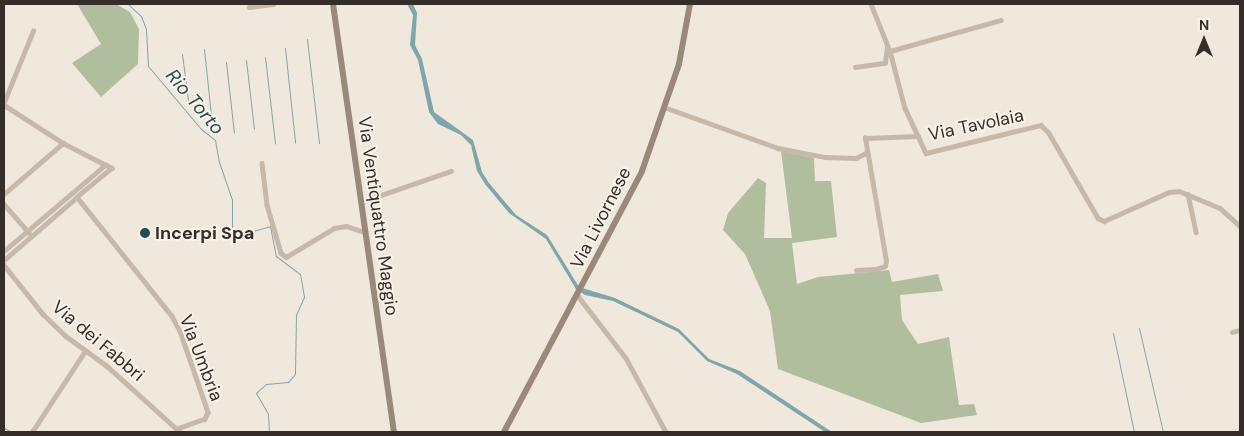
<!DOCTYPE html>
<style>
body{margin:0}
#map{position:relative;width:1244px;height:436px;overflow:hidden;background:#f0e8dd;font-family:"DM Sans",sans-serif}
div>[style]{position:absolute}
.green>*{inset:0;background:#b1be9e}
.water>*{inset:0;background:#7ea6ab}
.stream>*{height:1px;margin:-0.5px;padding:0 0.5px;transform-origin:0.5px;border-radius:0.5px;background:#7ea6ab}
.street>*{height:4.5px;margin:-2.25px;padding:0 2.25px;transform-origin:2.25px;border-radius:2.25px;background:#c7b9aa}
.secondary>*{height:6px;margin:-3px;padding:0 3px;transform-origin:3px;border-radius:3px;background:#9b887b}
.dots>*{width:14px;height:14px;translate:-50% -50%;box-sizing:border-box;border:2px solid #f8f2e9;border-radius:50%}
span{translate:-50% -50%;white-space:nowrap;text-align:center;line-height:1.15;-webkit-text-stroke:4px #f8f2e9;paint-order:stroke}
.street-label{font-size:18px;color:#352d29}
.poi-label{font-size:18px;color:#352d29;font-weight:700}
.left{translate:0 -50%;text-align:left}
.water-label{font-size:19px;color:#224d53;font-style:italic}
.frame{position:absolute;inset:0;border:5px solid #352d29;pointer-events:none}
.north{position:absolute;left:1179px;top:15px;width:50px;height:50px;-webkit-text-stroke:4px #f8f2e9;paint-order:stroke;rotate:0deg;font-size:14px;font-weight:700;line-height:20px;text-align:center;color:#352d29}
.north::after{content:'';display:block;margin:auto;width:18px;height:22px;background:#352d29;clip-path:polygon(50% 0,100% 100%,50% 72%,0 100%)}
</style>
<div id="map">
<div class="green">
<i style="clip-path:polygon(77px 4px,116px 4px,130px 12px,139px 29px,138px 64px,101px 97px,72px 63px,101px 44px)"></i>
<i style="clip-path:polygon(781px 151px,814px 158px,815px 181px,831px 181px,837px 237px,792px 243px,797px 284px,818px 277px,889px 270px,892px 282px,938px 274px,943px 291px,900px 295px,902px 320px,918px 344px,949px 337px,959px 405px,974px 404px,977px 415px,921px 423px,778px 369px,770px 311px,745px 254px,723px 230px,728px 213px,758px 178px,766px 183px,764px 238px,792px 238px)"></i>
</div>
<div class="water">
<i style="clip-path:polygon(407px 4px,413px 4px,417px 13px,415px 45px,422px 59px,434px 112px,473px 140px,482px 172px,489px 183px,516px 215px,547px 235px,579px 287px,615px 298px,679px 329px,709px 359px,740px 371px,832px 432px,825px 432px,737px 374px,707px 361px,678px 332px,613px 301px,585px 295px,576px 289px,546px 239px,509px 213px,485px 184px,477px 171px,471px 145px,461px 135px,438px 124px,429px 112px,418px 60px,410px 45px,413px 15px)"></i>
</div>
<div class="stream">
<i style="left:128px;top:4px;width:18px;rotate:43deg"></i>
<i style="left:141px;top:16px;width:14px;rotate:69deg"></i>
<i style="left:146px;top:29px;width:37px;rotate:87deg"></i>
<i style="left:148px;top:66px;width:82px;rotate:49.9deg"></i>
<i style="left:201px;top:129px;width:18px;rotate:38deg"></i>
<i style="left:215px;top:140px;width:22px;rotate:80deg"></i>
<i style="left:219px;top:162px;width:39px;rotate:71deg"></i>
<i style="left:232px;top:199px;width:33px;rotate:90deg"></i>
<i style="left:232px;top:232px;width:8px;rotate:23deg"></i>
<i style="left:239px;top:235px;width:32px;rotate:-16deg"></i>
<i style="left:270px;top:226px;width:31px;rotate:79deg"></i>
<i style="left:276px;top:256px;width:30px;rotate:37deg"></i>
<i style="left:300px;top:274px;width:23px;rotate:80deg"></i>
<i style="left:304px;top:297px;width:20px;rotate:114deg"></i>
<i style="left:296px;top:315px;width:59px;rotate:91deg"></i>
<i style="left:295px;top:374px;width:11px;rotate:131deg"></i>
<i style="left:288px;top:382px;width:22px;rotate:175deg"></i>
<i style="left:266px;top:384px;width:13px;rotate:138deg"></i>
<i style="left:256px;top:393px;width:24px;rotate:60deg"></i>
<i style="left:268px;top:414px;width:18px;rotate:87deg"></i>
<i style="left:307px;top:39px;width:105px;rotate:83.4deg"></i>
<i style="left:285px;top:48px;width:95px;rotate:83.9deg"></i>
<i style="left:204px;top:49px;width:76px;rotate:84deg"></i>
<i style="left:182px;top:54px;width:46px;rotate:82.6deg"></i>
<i style="left:265px;top:57px;width:87px;rotate:83.4deg"></i>
<i style="left:246px;top:60px;width:69px;rotate:83.4deg"></i>
<i style="left:226px;top:62px;width:71px;rotate:83.6deg"></i>
<i style="left:1139px;top:328px;width:107px;rotate:77deg"></i>
<i style="left:1113px;top:333px;width:101px;rotate:78deg"></i>
<i style="left:4px;top:428px;width:9px;rotate:27deg"></i>
</div>
<div class="street">
<i style="left:871px;top:4px;width:51px;rotate:68deg"></i>
<i style="left:890px;top:51px;width:59px;rotate:75.3deg"></i>
<i style="left:905px;top:108px;width:50px;rotate:65deg"></i>
<i style="left:926px;top:153px;width:118px;rotate:-13.7deg"></i>
<i style="left:1041px;top:125px;width:11px;rotate:45deg"></i>
<i style="left:1049px;top:133px;width:98px;rotate:60deg"></i>
<i style="left:1098px;top:218px;width:7px;rotate:27deg"></i>
<i style="left:1104px;top:221px;width:71px;rotate:-24deg"></i>
<i style="left:1169px;top:192px;width:10px;rotate:-6deg"></i>
<i style="left:1179px;top:191px;width:44px;rotate:22.5deg"></i>
<i style="left:1220px;top:208px;width:27px;rotate:42deg"></i>
<i style="left:249px;top:7px;width:24px;rotate:-7deg"></i>
<i style="left:890px;top:51px;width:115px;rotate:-15.6deg"></i>
<i style="left:855px;top:67px;width:30px;rotate:-8deg"></i>
<i style="left:885px;top:63px;width:16px;rotate:-83deg"></i>
<i style="left:4px;top:102px;width:77px;rotate:-67.8deg"></i>
<i style="left:4px;top:105px;width:70px;rotate:32.8deg"></i>
<i style="left:63px;top:143px;width:55px;rotate:27deg"></i>
<i style="left:112px;top:168px;width:45px;rotate:140.4deg"></i>
<i style="left:664px;top:107px;width:121px;rotate:19.8deg"></i>
<i style="left:778px;top:148px;width:48px;rotate:10.8deg"></i>
<i style="left:825px;top:157px;width:31px;rotate:2deg"></i>
<i style="left:856px;top:158px;width:11px;rotate:-27deg"></i>
<i style="left:262px;top:163px;width:42px;rotate:83.2deg"></i>
<i style="left:267px;top:205px;width:50px;rotate:73.7deg"></i>
<i style="left:281px;top:253px;width:6px;rotate:39deg"></i>
<i style="left:286px;top:257px;width:56px;rotate:-31.1deg"></i>
<i style="left:334px;top:228px;width:12px;rotate:-9deg"></i>
<i style="left:346px;top:226px;width:20px;rotate:18deg"></i>
<i style="left:4px;top:194px;width:78px;rotate:-40.8deg"></i>
<i style="left:1188px;top:194px;width:39px;rotate:78deg"></i>
<i style="left:361px;top:202px;width:95px;rotate:-19deg"></i>
<i style="left:4px;top:204px;width:38px;rotate:49deg"></i>
<i style="left:4px;top:251px;width:133px;rotate:-40.4deg"></i>
<i style="left:4px;top:260px;width:96px;rotate:-40.8deg"></i>
<i style="left:77px;top:197px;width:152px;rotate:51.4deg"></i>
<i style="left:172px;top:316px;width:17px;rotate:62deg"></i>
<i style="left:180px;top:331px;width:86px;rotate:70.9deg"></i>
<i style="left:208px;top:412px;width:8px;rotate:113deg"></i>
<i style="left:205px;top:419px;width:30px;rotate:160deg"></i>
<i style="left:4px;top:265px;width:63px;rotate:51.5deg"></i>
<i style="left:43px;top:314px;width:32px;rotate:44deg"></i>
<i style="left:66px;top:336px;width:51px;rotate:36.2deg"></i>
<i style="left:107px;top:366px;width:98px;rotate:42.1deg"></i>
<i style="left:856px;top:270px;width:20px;rotate:-3deg"></i>
<i style="left:876px;top:269px;width:9px;rotate:-18deg"></i>
<i style="left:885px;top:266px;width:5px;rotate:-79deg"></i>
<i style="left:886px;top:261px;width:125px;rotate:-99.7deg"></i>
<i style="left:865px;top:138px;width:53px;rotate:-2.2deg"></i>
<i style="left:578px;top:296px;width:78px;rotate:52.3deg"></i>
<i style="left:626px;top:358px;width:84px;rotate:61.6deg"></i>
<i style="left:1232px;top:332px;width:8px;rotate:-14deg"></i>
<i style="left:32px;top:432px;width:97px;rotate:-56.8deg"></i>
</div>
<div class="secondary">
<i style="left:333px;top:4px;width:432px;rotate:81.9deg"></i>
<i style="left:504px;top:432px;width:295px;rotate:-62.1deg"></i>
<i style="left:642px;top:171px;width:113px;rotate:-70.9deg"></i>
<i style="left:679px;top:64px;width:61px;rotate:-79.6deg"></i>
</div>
<div class="dots">
<i style="left:145px;top:233px;background:#224d53"></i>
</div>
<div class="street-label">
<span style="left:976px;top:125px;rotate:-12deg">Via Tavolaia</span>
<span style="left:378px;top:216px;rotate:82deg">Via Ventiquattro Maggio</span>
<span style="left:601px;top:218px;rotate:-63deg">Via Livornese</span>
<span style="left:98px;top:341px;rotate:40deg">Via dei Fabbri</span>
<span style="left:201px;top:358px;rotate:69deg">Via Umbria</span>
</div>
<div class="poi-label">
<span class="left" style="left:155px;top:233px">Incerpi Spa</span>
</div>
<div class="water-label">
<span style="left:195px;top:102px;rotate:50deg">Rio Torto</span>
</div>
<div class="frame"></div>
<div class="north">N</div>
</div>
